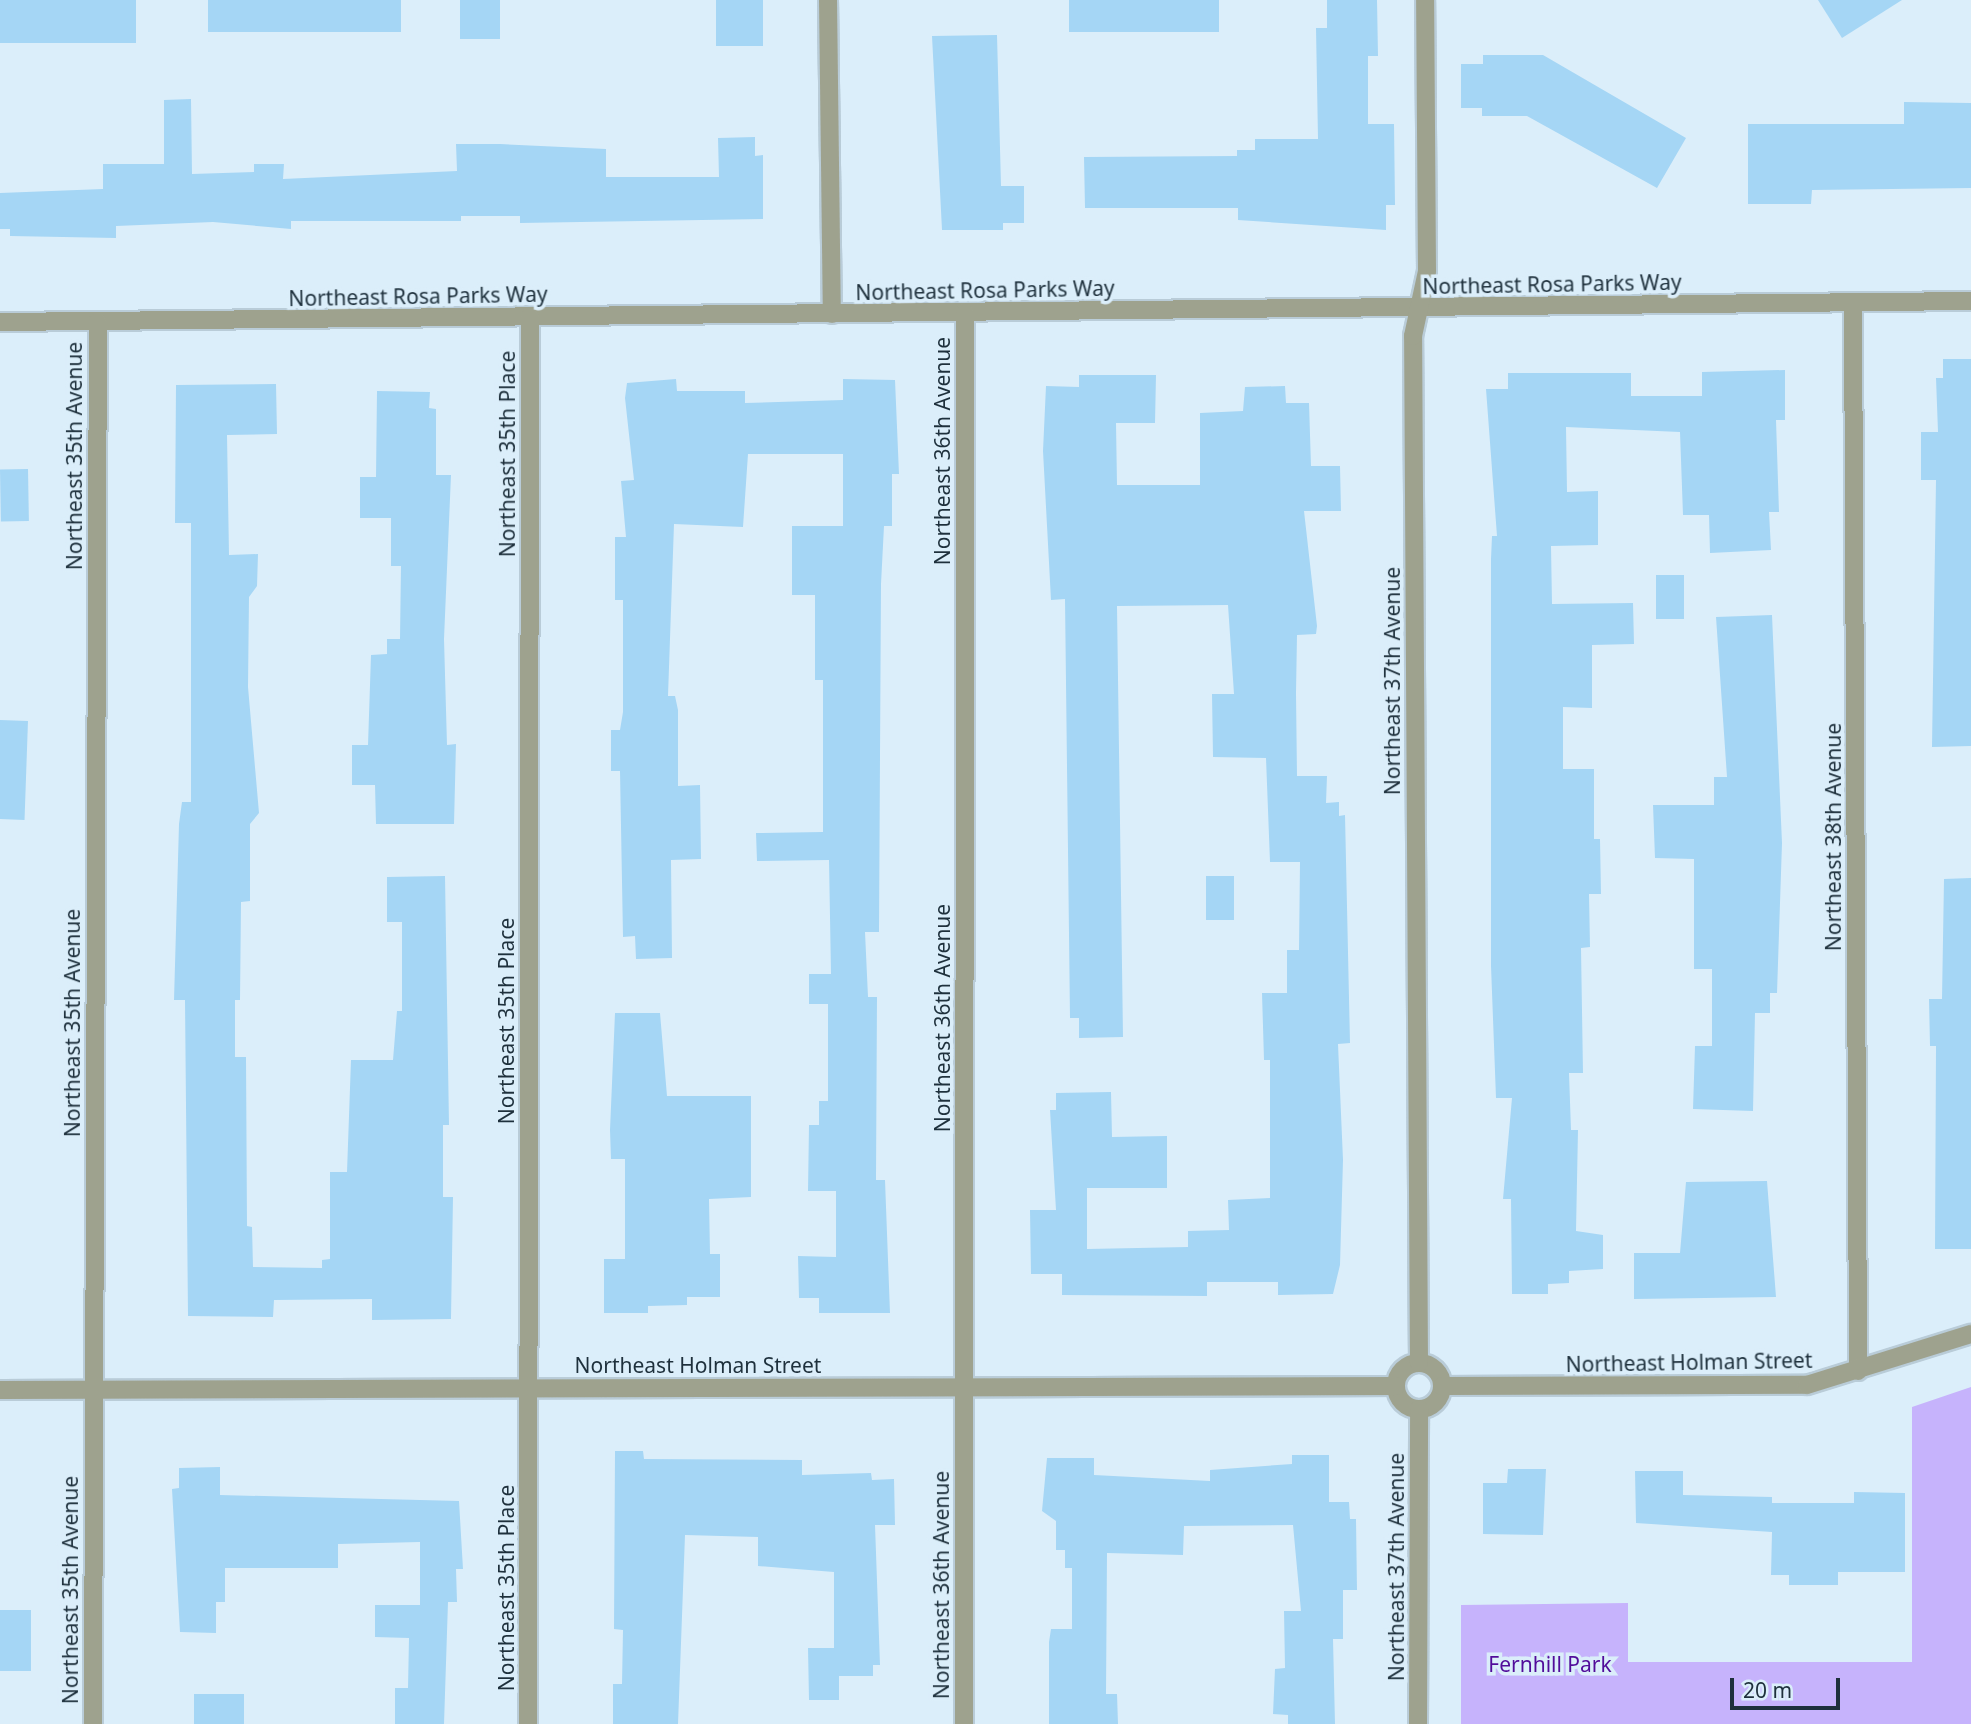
<!DOCTYPE html>
<style>
body{margin:0}
#map{position:relative;width:1971px;height:1724px;overflow:hidden;background:#dbeefa;font-family:"Noto Sans",sans-serif}
div>[style]{position:absolute}
.green>*{inset:0;background:#c6b3fc}
.building>*{inset:0;background:#a5d6f5;transform-origin:0 0}
.roads{filter:drop-shadow(2px 0 #b9ccd8) drop-shadow(-2px 0 #b9ccd8) drop-shadow(0 2px #b9ccd8) drop-shadow(0 -2px #b9ccd8)}
.minor>*{height:18px;margin:-9px;padding:0 9px;transform-origin:9px;border-radius:9px;background:#9ea28e}
.minor>.ring{margin:-9px;padding:0;box-sizing:content-box;background:none;border:18px solid #9ea28e;border-radius:50%}
span{translate:-50% -50%;white-space:nowrap;text-align:center;line-height:1.15;-webkit-text-stroke:7px #dbeefa;paint-order:stroke}
.street-label{font-size:21px;color:#1e303c}
.park-label{font-size:21px;color:#510c9a}
.scale{position:absolute;left:1730px;top:1678px;width:110px;height:32px;box-sizing:border-box;border:4px solid #1e303c;border-top:0;padding-left:9px;font-size:21px;line-height:24px;white-space:nowrap;color:#1e303c;-webkit-text-stroke:5px #dbeefa;paint-order:stroke}
</style>
<div id="map">
<div class="green">
<i style="clip-path:polygon(1971px 1387px,1971px 1724px,1461px 1724px,1461px 1605px,1628px 1603px,1628px 1662px,1912px 1662px,1912px 1407px)"></i>
</div>
<div class="building">
<i style="left:0;top:0;width:136px;height:43px"></i>
<i style="left:208px;top:0;width:193px;height:32px"></i>
<i style="left:460px;top:0;width:40px;height:39px"></i>
<i style="left:716px;top:0;width:47px;height:46px"></i>
<i style="left:1069px;top:0;width:150px;height:32px"></i>
<i style="clip-path:polygon(1327px 0,1377px 0,1378px 56px,1368px 56px,1368px 124px,1394px 124px,1395px 205px,1386px 205px,1386px 230px,1238px 220px,1238px 208px,1085px 208px,1084px 157px,1237px 156px,1237px 150px,1255px 150px,1255px 139px,1318px 139px,1316px 28px,1327px 28px)"></i>
<i style="clip-path:polygon(1818px 0,1902px 0,1842px 38px)"></i>
<i style="clip-path:polygon(997px 35px,1001px 186px,1024px 186px,1024px 223px,1003px 223px,1003px 230px,942px 230px,932px 36px)"></i>
<i style="clip-path:polygon(1483px 55px,1543px 55px,1686px 138px,1657px 188px,1527px 116px,1482px 116px,1482px 108px,1461px 108px,1461px 64px,1483px 64px)"></i>
<i style="clip-path:polygon(191px 99px,192px 174px,254px 172px,254px 164px,284px 164px,283px 179px,457px 171px,456px 144px,500px 144px,606px 149px,606px 177px,719px 177px,718px 138px,755px 137px,755px 156px,763px 155px,763px 219px,520px 223px,520px 216px,461px 216px,461px 221px,291px 221px,291px 229px,213px 222px,116px 226px,116px 238px,10px 236px,10px 229px,0 229px,0 193px,103px 189px,103px 164px,164px 164px,164px 100px)"></i>
<i style="clip-path:polygon(1904px 102px,1971px 103px,1971px 188px,1812px 190px,1811px 204px,1748px 204px,1748px 124px,1904px 124px)"></i>
<i style="clip-path:polygon(1943px 359px,1971px 359px,1971px 746px,1932px 747px,1936px 480px,1921px 480px,1921px 432px,1938px 432px,1936px 378px,1943px 378px)"></i>
<i style="clip-path:polygon(1785px 370px,1785px 420px,1776px 420px,1779px 512px,1769px 512px,1771px 550px,1710px 553px,1709px 515px,1683px 515px,1680px 432px,1566px 427px,1567px 492px,1598px 491px,1598px 545px,1551px 546px,1552px 604px,1633px 603px,1634px 644px,1592px 645px,1592px 708px,1563px 707px,1563px 769px,1594px 769px,1594px 839px,1600px 839px,1601px 894px,1589px 894px,1590px 947px,1581px 948px,1583px 1073px,1569px 1073px,1571px 1130px,1578px 1130px,1576px 1231px,1603px 1235px,1603px 1269px,1569px 1271px,1569px 1283px,1548px 1284px,1548px 1294px,1512px 1294px,1511px 1199px,1503px 1199px,1512px 1098px,1496px 1098px,1491px 966px,1491px 559px,1492px 536px,1497px 536px,1486px 389px,1508px 389px,1508px 373px,1631px 373px,1631px 396px,1702px 396px,1702px 372px)"></i>
<i style="clip-path:polygon(1079px 375px,1156px 375px,1155px 423px,1116px 423px,1117px 485px,1200px 485px,1200px 413px,1243px 411px,1245px 387px,1285px 386px,1286px 403px,1309px 403px,1311px 466px,1340px 466px,1341px 511px,1304px 511px,1317px 626px,1316px 634px,1297px 635px,1296px 693px,1297px 776px,1327px 776px,1326px 803px,1339px 802px,1339px 816px,1345px 815px,1350px 1043px,1338px 1044px,1343px 1160px,1340px 1265px,1333px 1294px,1278px 1295px,1278px 1282px,1207px 1282px,1207px 1296px,1062px 1295px,1062px 1274px,1031px 1274px,1030px 1210px,1056px 1210px,1050px 1110px,1056px 1110px,1056px 1093px,1111px 1092px,1112px 1137px,1167px 1136px,1167px 1188px,1087px 1188px,1087px 1249px,1188px 1247px,1188px 1231px,1229px 1230px,1228px 1200px,1270px 1198px,1270px 1060px,1264px 1060px,1262px 993px,1287px 993px,1287px 950px,1299px 950px,1300px 862px,1270px 862px,1266px 758px,1213px 757px,1212px 694px,1234px 694px,1228px 605px,1117px 606px,1123px 1037px,1079px 1038px,1079px 1018px,1070px 1018px,1065px 599px,1051px 600px,1043px 451px,1046px 386px,1079px 387px)"></i>
<i style="clip-path:polygon(676px 379px,677px 391px,745px 391px,745px 403px,843px 400px,843px 379px,895px 380px,899px 474px,892px 474px,892px 526px,884px 526px,881px 584px,879px 932px,865px 932px,868px 997px,877px 997px,876px 1180px,885px 1180px,890px 1313px,819px 1313px,819px 1298px,799px 1298px,798px 1256px,836px 1257px,836px 1191px,808px 1191px,809px 1125px,819px 1125px,819px 1101px,828px 1101px,828px 1004px,809px 1004px,809px 974px,831px 974px,829px 860px,757px 861px,756px 833px,823px 832px,823px 680px,815px 680px,815px 595px,792px 595px,792px 526px,843px 526px,843px 454px,748px 454px,743px 527px,674px 524px,668px 696px,675px 696px,678px 710px,678px 786px,700px 785px,701px 859px,671px 860px,672px 958px,636px 959px,635px 936px,623px 937px,620px 771px,611px 771px,611px 730px,620px 730px,623px 712px,623px 600px,615px 600px,615px 537px,626px 537px,621px 481px,634px 480px,625px 398px,627px 383px)"></i>
<i style="clip-path:polygon(276px 384px,277px 434px,227px 435px,229px 555px,258px 554px,257px 586px,249px 597px,248px 687px,259px 813px,250px 824px,250px 901px,241px 902px,240px 1000px,235px 1000px,235px 1057px,246px 1057px,247px 1226px,252px 1227px,253px 1267px,322px 1268px,322px 1260px,330px 1259px,330px 1172px,347px 1172px,351px 1060px,393px 1060px,397px 1011px,402px 1011px,402px 922px,387px 922px,387px 877px,445px 876px,449px 1125px,443px 1125px,443px 1197px,453px 1197px,451px 1319px,372px 1320px,372px 1299px,274px 1300px,273px 1317px,188px 1316px,185px 1000px,174px 1000px,179px 824px,182px 802px,191px 802px,191px 523px,175px 523px,176px 385px)"></i>
<i style="clip-path:polygon(377px 391px,430px 392px,429px 408px,436px 409px,436px 475px,451px 475px,444px 639px,447px 745px,456px 744px,454px 824px,376px 824px,375px 785px,352px 785px,352px 745px,368px 745px,371px 655px,387px 654px,387px 639px,400px 639px,401px 566px,391px 566px,391px 518px,360px 518px,360px 477px,376px 477px)"></i>
<i style="left:28px;top:469px;width:52px;height:28px;rotate:89deg"></i>
<i style="left:1656px;top:575px;width:28px;height:44px"></i>
<i style="clip-path:polygon(1772px 615px,1782px 843px,1777px 993px,1770px 993px,1770px 1013px,1755px 1013px,1753px 1111px,1693px 1109px,1695px 1046px,1712px 1046px,1712px 969px,1694px 969px,1694px 859px,1655px 858px,1653px 805px,1714px 805px,1714px 777px,1727px 777px,1716px 617px)"></i>
<i style="left:0;top:720px;width:28px;height:99px;rotate:2deg"></i>
<i style="left:1206px;top:876px;width:28px;height:44px"></i>
<i style="clip-path:polygon(1971px 878px,1971px 1249px,1935px 1249px,1936px 1046px,1930px 1046px,1929px 999px,1942px 999px,1944px 879px)"></i>
<i style="clip-path:polygon(615px 1013px,660px 1013px,667px 1096px,751px 1096px,751px 1197px,709px 1199px,710px 1254px,720px 1254px,720px 1297px,687px 1297px,687px 1305px,648px 1306px,648px 1313px,604px 1313px,604px 1259px,625px 1259px,625px 1159px,611px 1159px,610px 1130px)"></i>
<i style="clip-path:polygon(1767px 1181px,1776px 1297px,1634px 1299px,1634px 1253px,1680px 1253px,1686px 1182px)"></i>
<i style="clip-path:polygon(615px 1451px,643px 1451px,644px 1459px,802px 1460px,802px 1475px,871px 1473px,872px 1480px,894px 1479px,895px 1525px,875px 1525px,880px 1665px,873px 1665px,873px 1676px,839px 1676px,839px 1700px,809px 1700px,808px 1648px,834px 1648px,834px 1572px,758px 1566px,758px 1537px,685px 1535px,678px 1724px,613px 1724px,613px 1684px,622px 1684px,623px 1630px,614px 1629px)"></i>
<i style="clip-path:polygon(1292px 1455px,1329px 1455px,1329px 1502px,1349px 1502px,1350px 1519px,1356px 1519px,1357px 1590px,1343px 1590px,1343px 1639px,1333px 1639px,1335px 1724px,1288px 1724px,1288px 1715px,1273px 1714px,1275px 1669px,1285px 1668px,1284px 1611px,1301px 1611px,1293px 1525px,1184px 1526px,1183px 1555px,1107px 1553px,1106px 1694px,1117px 1694px,1118px 1724px,1049px 1724px,1049px 1642px,1051px 1629px,1072px 1629px,1072px 1568px,1065px 1568px,1065px 1550px,1056px 1550px,1056px 1521px,1042px 1511px,1047px 1458px,1094px 1458px,1094px 1475px,1210px 1481px,1210px 1470px,1292px 1464px)"></i>
<i style="clip-path:polygon(220px 1467px,220px 1495px,459px 1501px,463px 1569px,456px 1569px,457px 1602px,448px 1602px,444px 1724px,395px 1724px,395px 1688px,408px 1688px,409px 1638px,375px 1637px,375px 1605px,420px 1605px,420px 1542px,338px 1544px,338px 1568px,225px 1568px,225px 1602px,216px 1602px,216px 1633px,180px 1632px,172px 1489px,179px 1488px,179px 1468px)"></i>
<i style="clip-path:polygon(1508px 1469px,1546px 1469px,1543px 1535px,1483px 1534px,1483px 1483px,1507px 1483px)"></i>
<i style="clip-path:polygon(1635px 1471px,1683px 1471px,1683px 1495px,1772px 1497px,1772px 1503px,1854px 1503px,1854px 1492px,1905px 1493px,1905px 1572px,1838px 1572px,1838px 1585px,1789px 1585px,1789px 1575px,1771px 1575px,1772px 1532px,1636px 1523px)"></i>
<i style="left:0;top:1610px;width:31px;height:61px"></i>
<i style="left:244px;top:1694px;width:30px;height:50px;rotate:90deg"></i>
</div>
<div class="roads">
<div class="minor">
<i style="left:828px;top:0;width:314px;rotate:89.3deg"></i>
<i style="left:1853px;top:303px;width:1068px;rotate:89.73deg"></i>
<i style="left:0;top:322px;width:1971px;rotate:-0.61deg"></i>
<i class="ring" style="left:1396px;top:1363px;width:28px;height:28px"></i>
<i style="left:1419px;top:1363px;width:1027px;rotate:-90.33deg"></i>
<i style="left:1413px;top:336px;width:66px;rotate:-77.8deg"></i>
<i style="left:1427px;top:271px;width:271px;rotate:-90.4deg"></i>
<i style="left:1442px;top:1386px;width:365px;rotate:-0.2deg"></i>
<i style="left:1807px;top:1385px;width:172px;rotate:-17.3deg"></i>
<i style="left:0;top:1390px;width:1396px;rotate:-0.16deg"></i>
<i style="left:93px;top:1724px;width:1402px;rotate:-89.8deg"></i>
<i style="left:528px;top:1724px;width:1407px;rotate:-89.92deg"></i>
<i style="left:964px;top:1724px;width:1411px;rotate:-89.96deg"></i>
<i style="left:1418px;top:1724px;width:315px;rotate:-89.8deg"></i>
</div>
</div>
<div class="street-label">
<span style="left:1552px;top:284px;rotate:-1deg">Northeast Rosa Parks Way</span>
<span style="left:985px;top:290px;rotate:-1deg">Northeast Rosa Parks Way</span>
<span style="left:418px;top:296px;rotate:-1deg">Northeast Rosa Parks Way</span>
<span style="left:942px;top:451px;rotate:-90deg">Northeast 36th Avenue</span>
<span style="left:507px;top:454px;rotate:-90deg">Northeast 35th Place</span>
<span style="left:74px;top:456px;rotate:-90deg">Northeast 35th Avenue</span>
<span style="left:1392px;top:681px;rotate:-90deg">Northeast 37th Avenue</span>
<span style="left:1833px;top:837px;rotate:-90deg">Northeast 38th Avenue</span>
<span style="left:942px;top:1018px;rotate:-90deg">Northeast 36th Avenue</span>
<span style="left:506px;top:1021px;rotate:-90deg">Northeast 35th Place</span>
<span style="left:72px;top:1023px;rotate:-90deg">Northeast 35th Avenue</span>
<span style="left:1689px;top:1362px;rotate:-1deg">Northeast Holman Street</span>
<span style="left:698px;top:1365px">Northeast Holman Street</span>
<span style="left:1396px;top:1567px;rotate:-90deg">Northeast 37th Avenue</span>
<span style="left:941px;top:1585px;rotate:-90deg">Northeast 36th Avenue</span>
<span style="left:506px;top:1588px;rotate:-90deg">Northeast 35th Place</span>
<span style="left:70px;top:1590px;rotate:-90deg">Northeast 35th Avenue</span>
</div>
<div class="park-label">
<span style="left:1550px;top:1664px">Fernhill Park</span>
</div>
<div class="scale">20 m</div>
</div>
